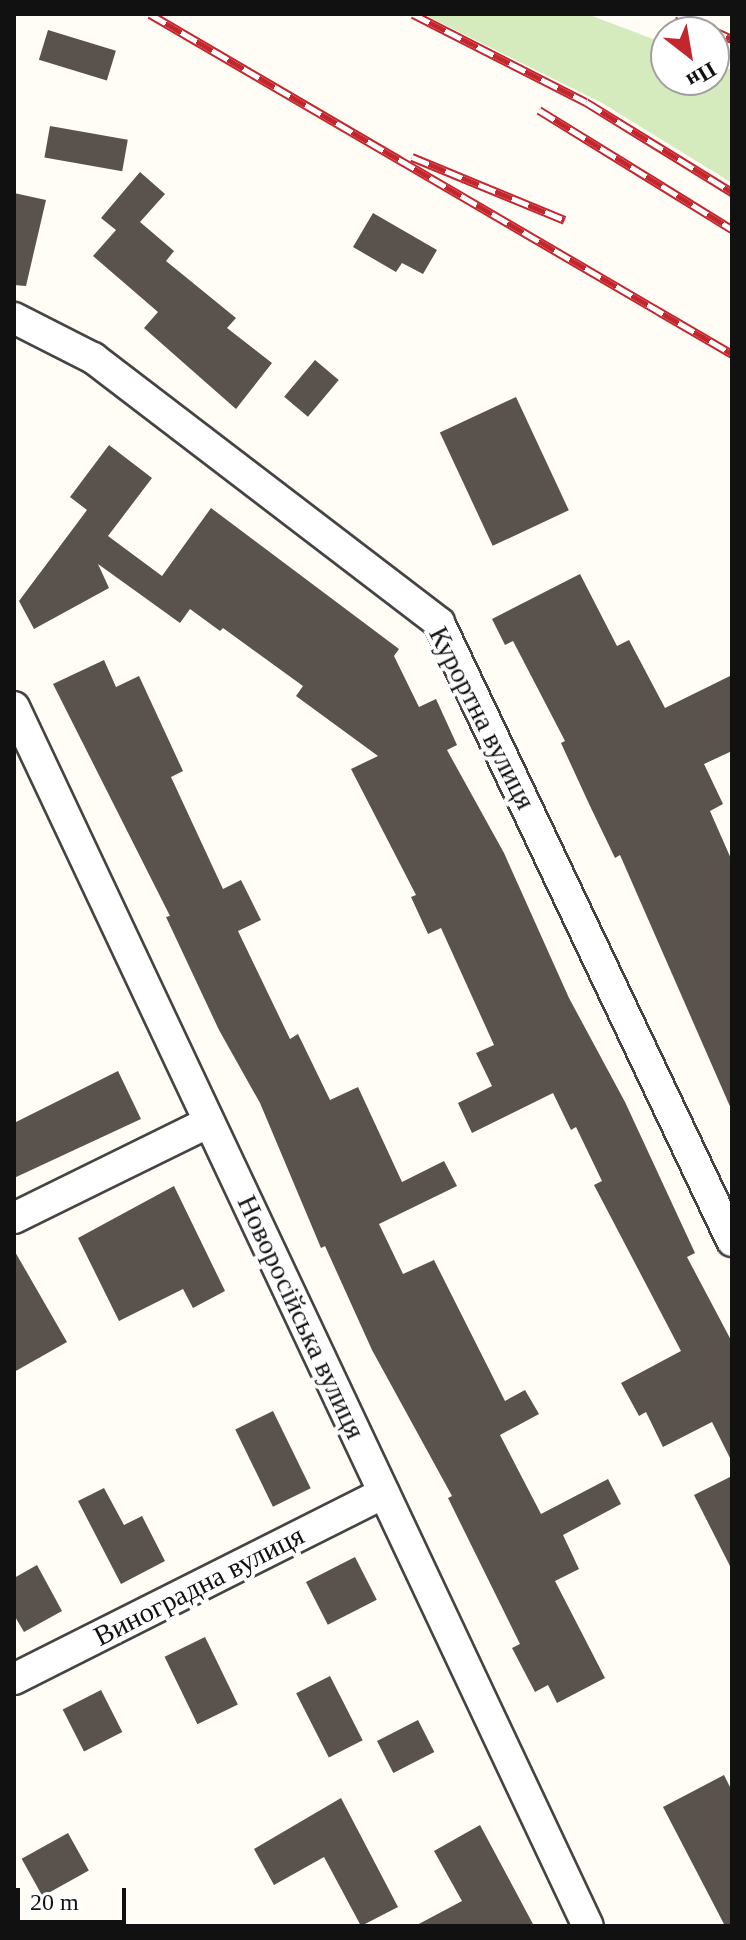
<!DOCTYPE html>
<meta charset="utf-8">
<style>
body{margin:0}
#map{position:relative;width:746px;height:1940px;overflow:hidden;background:#fffdf5;font-family:"Times New Roman",serif}
div>[style]{position:absolute}
.green>*{inset:0;background:#d5ebbd}
.building>*{inset:0;background:#5a524d;transform-origin:0 0}
.roads{filter:drop-shadow(2px 0 #444) drop-shadow(-2px 0 #444) drop-shadow(0 2px #444) drop-shadow(0 -2px #444)}
.street>*{height:30px;margin:-15px;padding:0 15px;transform-origin:15px;border-radius:15px;background:#fff}
.rail>*{height:9px;margin-top:-4.5px;transform-origin:0;background:repeating-linear-gradient(90deg,#fff 0 18px,#c4262e 0 36px);box-sizing:border-box;border-block:2px solid #c4262e}
span{translate:-50% -50%;white-space:nowrap;text-align:center;line-height:1.15;-webkit-text-stroke:8px #fff;paint-order:stroke}
.street-label{font-size:28px;color:#111}
.frame{position:absolute;inset:0;border:16px solid #111;pointer-events:none}
.north{position:absolute;left:650px;top:16px;width:80px;height:80px;box-sizing:border-box;background:#fff;border:2px solid #a0a0a0;border-radius:50%;rotate:149deg;font-size:22px;font-weight:700;line-height:32px;text-align:center;color:#111}
.north::after{content:'';display:block;margin:auto;width:28px;height:36px;background:#c4262e;clip-path:polygon(50% 0,100% 100%,50% 72%,0 100%)}
.scale{position:absolute;left:16px;top:1888px;width:110px;height:36px;box-sizing:border-box;border:4px solid #111;border-top:0;padding-left:10px;font-size:24px;line-height:28px;white-space:nowrap;color:#111;-webkit-text-stroke:6px #fff;paint-order:stroke}
</style>
<div id="map">
<div class="green">
<i style="clip-path:polygon(423px 14px,587px 14px,666px 44px,666px 80px,714px 80px,714px 63px,732px 70px,732px 183px,602px 103px)"></i>
</div>
<div class="building">
<i style="left:48px;top:30px;width:71px;height:31px;rotate:17deg"></i>
<i style="left:50px;top:126px;width:79px;height:32px;rotate:10deg"></i>
<i style="clip-path:polygon(140px 172px,165px 194px,140px 222px,174px 251px,166px 261px,236px 318px,227px 328px,272px 363px,236px 409px,144px 328px,158px 312px,93px 256px,116px 230px,101px 218px)"></i>
<i style="clip-path:polygon(14px 193px,46px 200px,26px 286px,14px 285px)"></i>
<i style="clip-path:polygon(373px 213px,437px 250px,423px 274px,402px 263px,396px 272px,353px 247px)"></i>
<i style="left:315px;top:360px;width:31px;height:48px;rotate:40deg"></i>
<i style="left:516px;top:397px;width:125px;height:84px;rotate:65deg"></i>
<i style="clip-path:polygon(109px 445px,152px 478px,108px 536px,162px 576px,211px 508px,399px 649px,394px 656px,419px 707px,436px 699px,457px 745px,447px 750px,504px 853px,569px 998px,625px 1102px,695px 1253px,687px 1257px,732px 1342px,732px 1462px,712px 1422px,663px 1447px,646px 1412px,639px 1416px,621px 1383px,681px 1351px,594px 1185px,602px 1181px,576px 1127px,571px 1130px,553px 1093px,472px 1133px,458px 1103px,492px 1086px,476px 1053px,494px 1045px,441px 928px,428px 934px,411px 897px,416px 895px,351px 769px,378px 756px,296px 696px,303px 686px,223px 628px,220px 631px,190px 609px,180px 623px,98px 564px,109px 588px,34px 629px,19px 601px,87px 510px,70px 497px)"></i>
<i style="clip-path:polygon(580px 574px,617px 646px,629px 640px,665px 708px,732px 675px,732px 751px,704px 764px,723px 804px,710px 811px,732px 861px,732px 1111px,620px 855px,615px 858px,590px 806px,561px 743px,565px 741px,513px 641px,505px 645px,492px 619px)"></i>
<i style="clip-path:polygon(104px 660px,116px 687px,139px 676px,183px 771px,171px 777px,223px 889px,241px 880px,261px 920px,238px 931px,290px 1039px,298px 1034px,330px 1100px,358px 1087px,402px 1182px,444px 1161px,457px 1186px,379px 1224px,403px 1274px,434px 1260px,505px 1401px,525px 1390px,539px 1414px,500px 1435px,541px 1514px,608px 1479px,621px 1504px,563px 1535px,579px 1569px,555px 1581px,605px 1678px,557px 1703px,548px 1685px,535px 1692px,512px 1648px,520px 1644px,448px 1498px,452px 1496px,372px 1350px,325px 1246px,321px 1248px,260px 1103px,219px 1030px,166px 917px,170px 916px,53px 684px)"></i>
<i style="clip-path:polygon(118px 1071px,141px 1119px,14px 1178px,14px 1123px)"></i>
<i style="clip-path:polygon(174px 1186px,225px 1291px,193px 1308px,183px 1289px,119px 1321px,78px 1238px)"></i>
<i style="clip-path:polygon(14px 1250px,67px 1342px,14px 1372px)"></i>
<i style="left:273px;top:1411px;width:86px;height:42px;rotate:64deg"></i>
<i style="clip-path:polygon(732px 1476px,732px 1570px,694px 1495px)"></i>
<i style="clip-path:polygon(104px 1488px,124px 1525px,142px 1516px,165px 1561px,121px 1584px,78px 1501px)"></i>
<i style="left:355px;top:1557px;width:48px;height:55px;rotate:63deg"></i>
<i style="clip-path:polygon(37px 1565px,62px 1611px,24px 1632px,14px 1615px,14px 1578px)"></i>
<i style="left:205px;top:1637px;width:75px;height:45px;rotate:64deg"></i>
<i style="left:330px;top:1676px;width:72px;height:38px;rotate:63deg"></i>
<i style="left:101px;top:1690px;width:47px;height:43px;rotate:63deg"></i>
<i style="left:418px;top:1720px;width:36px;height:46px;rotate:63deg"></i>
<i style="clip-path:polygon(724px 1775px,732px 1791px,732px 1926px,725px 1926px,663px 1807px)"></i>
<i style="clip-path:polygon(341px 1798px,398px 1907px,361px 1926px,324px 1857px,274px 1885px,254px 1849px)"></i>
<i style="clip-path:polygon(480px 1825px,534px 1926px,415px 1926px,462px 1901px,434px 1851px)"></i>
<i style="left:68px;top:1833px;width:43px;height:53px;rotate:61deg"></i>
</div>
<div class="roads">
<div class="street">
<i style="left:14px;top:318px;width:89px;rotate:26.9deg"></i>
<i style="left:93px;top:358px;width:436px;rotate:37.4deg"></i>
<i style="left:439px;top:623px;width:684px;rotate:64.63deg"></i>
<i style="left:14px;top:707px;width:1347px;rotate:64.79deg"></i>
<i style="left:14px;top:1218px;width:217px;rotate:-26.2deg"></i>
<i style="left:14px;top:1679px;width:414px;rotate:-26.7deg"></i>
</div>
</div>
<div class="rail">
<i style="left:150px;top:14px;width:674px;rotate:30.29deg"></i>
<i style="left:413px;top:14px;width:194px;rotate:27deg"></i>
<i style="left:586px;top:102px;width:172px;rotate:31.7deg"></i>
<i style="left:677px;top:14px;width:60px;rotate:24.4deg"></i>
<i style="left:539px;top:110px;width:227px;rotate:31.7deg"></i>
<i style="left:412px;top:157px;width:165px;rotate:22.4deg"></i>
</div>
<div class="street-label">
<span style="left:482px;top:718px;rotate:63deg">Курортна вулиця</span>
<span style="left:301px;top:1317px;rotate:65deg">Новоросійська вулиця</span>
<span style="left:199px;top:1586px;rotate:-27deg">Виноградна вулиця</span>
</div>
<div class="frame"></div>
<div class="north">Пн</div>
<div class="scale">20 m</div>
</div>
